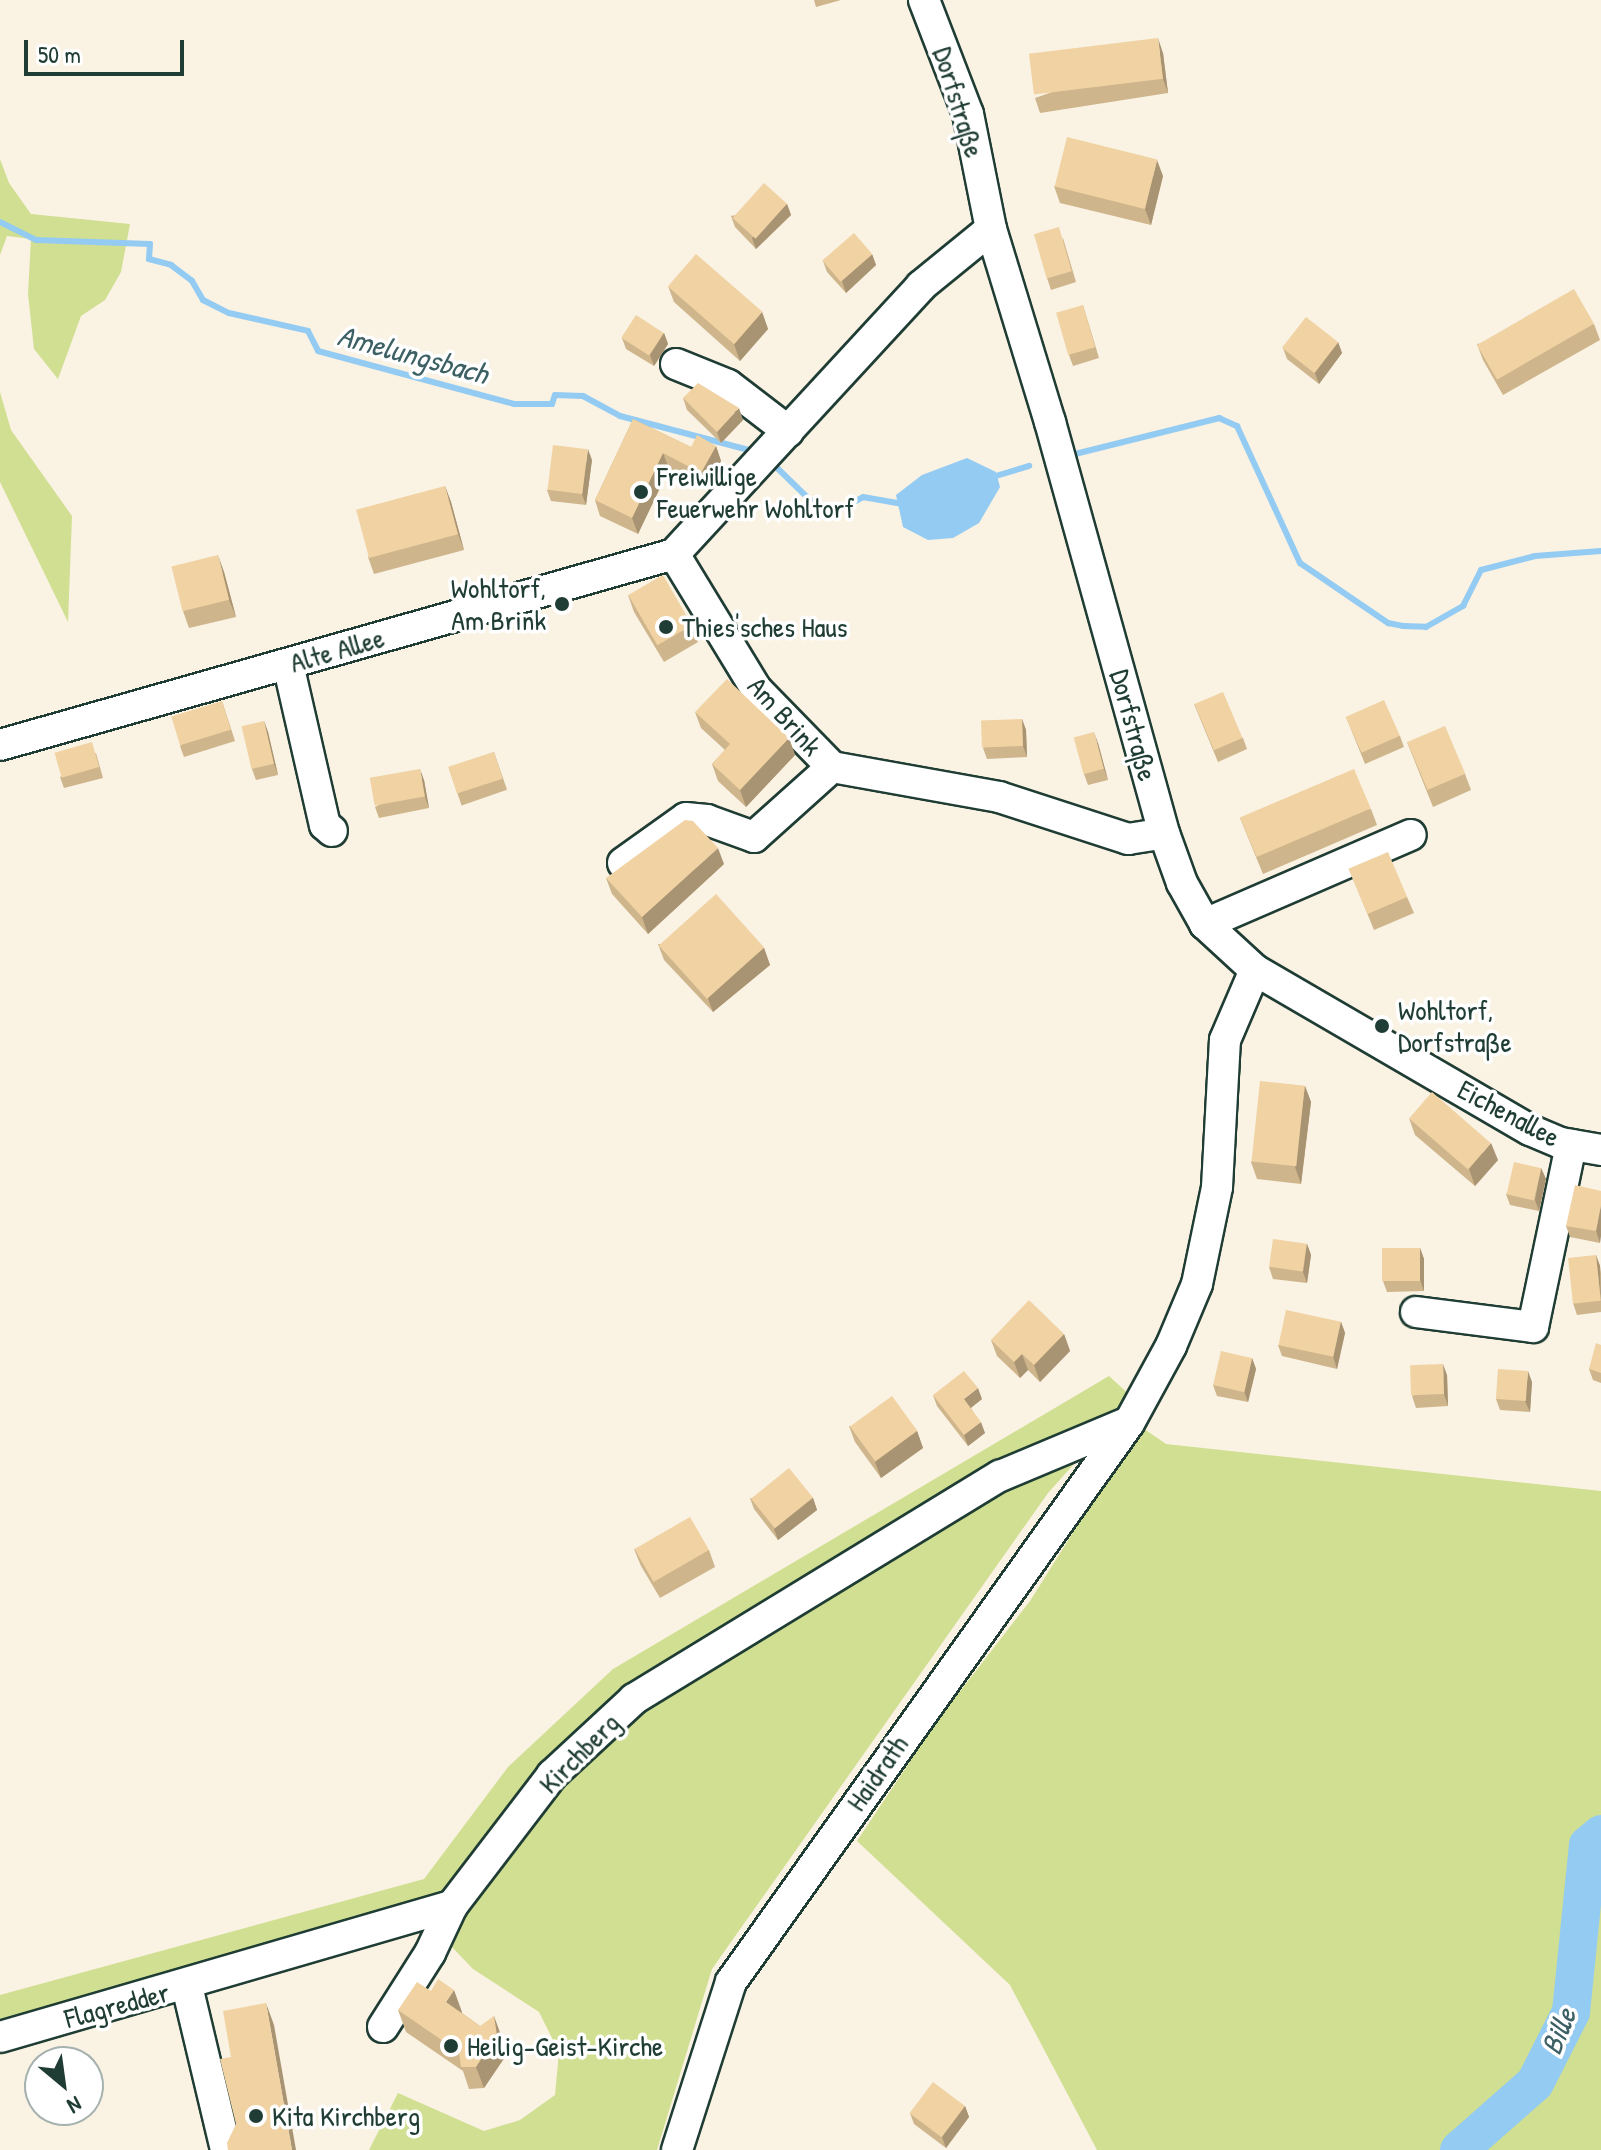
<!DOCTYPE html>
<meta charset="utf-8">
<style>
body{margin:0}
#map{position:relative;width:1601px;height:2150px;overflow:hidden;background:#faf2e3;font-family:"Patrick Hand",sans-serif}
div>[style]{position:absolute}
.green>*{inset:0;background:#d1df92}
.water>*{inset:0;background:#93cbf2}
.stream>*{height:6px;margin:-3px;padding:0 3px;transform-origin:3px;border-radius:3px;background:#93cbf2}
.river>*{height:38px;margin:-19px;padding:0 19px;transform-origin:19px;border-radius:19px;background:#93cbf2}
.roads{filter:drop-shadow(2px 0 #1f3d34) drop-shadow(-2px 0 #1f3d34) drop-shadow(0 2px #1f3d34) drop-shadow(0 -2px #1f3d34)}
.minor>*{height:30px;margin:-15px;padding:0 15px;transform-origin:15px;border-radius:15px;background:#fff}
.wall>*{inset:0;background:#ceb58c;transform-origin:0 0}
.shaded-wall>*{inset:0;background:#a89372}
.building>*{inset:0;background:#f0d2a3;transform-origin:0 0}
.dots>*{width:22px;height:22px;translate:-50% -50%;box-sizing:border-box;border:4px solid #fff;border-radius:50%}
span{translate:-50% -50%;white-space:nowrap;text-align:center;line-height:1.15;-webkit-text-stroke:7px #fff;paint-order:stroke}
.street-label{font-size:28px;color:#1f3d34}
.poi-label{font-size:28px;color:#1f3d34}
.left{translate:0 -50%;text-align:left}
.right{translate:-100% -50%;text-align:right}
.water-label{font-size:30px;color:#3c6064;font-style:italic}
.north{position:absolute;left:24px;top:2046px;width:80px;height:80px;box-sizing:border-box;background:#fff;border:2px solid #a5b1ae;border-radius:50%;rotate:151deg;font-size:22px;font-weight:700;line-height:32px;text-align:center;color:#1f3d34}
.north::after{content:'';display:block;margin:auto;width:28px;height:36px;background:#1f3d34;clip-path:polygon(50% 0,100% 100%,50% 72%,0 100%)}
.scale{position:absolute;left:24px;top:40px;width:160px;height:36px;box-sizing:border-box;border:4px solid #1f3d34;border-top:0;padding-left:10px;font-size:24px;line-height:28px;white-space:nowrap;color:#1f3d34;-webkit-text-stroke:6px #fff;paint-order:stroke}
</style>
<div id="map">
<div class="green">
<i style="clip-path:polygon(0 159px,9px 183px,31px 214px,130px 224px,121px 272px,105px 300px,81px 316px,58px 379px,34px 349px,28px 294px,31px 239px,7px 236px,0 255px)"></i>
<i style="clip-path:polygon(0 392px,11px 430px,72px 516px,68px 622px,0 482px)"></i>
<i style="clip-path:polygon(1109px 1376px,1133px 1398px,1048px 1493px,712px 1969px,657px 2150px,369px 2150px,398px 2093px,484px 2131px,520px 2120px,555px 2095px,559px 2052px,539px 2012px,473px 1969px,429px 1923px,173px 2003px,0 2051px,0 1995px,424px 1879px,508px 1767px,613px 1669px)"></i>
<i style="clip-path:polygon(1140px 1426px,1166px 1444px,1601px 1491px,1601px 2150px,1097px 2150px,1010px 1985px,857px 1841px,937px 1721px,1030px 1601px)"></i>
</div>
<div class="water">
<i style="clip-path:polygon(967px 458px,996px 472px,1000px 487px,979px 523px,953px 538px,928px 540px,903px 527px,896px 495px,922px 475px)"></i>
</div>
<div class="stream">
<i style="left:0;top:222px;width:40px;rotate:26.6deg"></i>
<i style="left:36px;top:240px;width:114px;rotate:2deg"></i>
<i style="left:150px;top:244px;width:15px;rotate:94deg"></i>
<i style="left:149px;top:259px;width:23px;rotate:15deg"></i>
<i style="left:171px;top:265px;width:26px;rotate:37deg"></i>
<i style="left:192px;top:281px;width:22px;rotate:60deg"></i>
<i style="left:203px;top:300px;width:29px;rotate:27deg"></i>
<i style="left:229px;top:313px;width:81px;rotate:12.8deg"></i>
<i style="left:308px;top:331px;width:22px;rotate:63deg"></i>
<i style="left:318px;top:351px;width:203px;rotate:15.1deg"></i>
<i style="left:514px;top:404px;width:38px"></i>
<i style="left:552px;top:404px;width:9px;rotate:-72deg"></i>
<i style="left:555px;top:395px;width:28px;rotate:2deg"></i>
<i style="left:583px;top:396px;width:42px;rotate:28.4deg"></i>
<i style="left:620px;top:416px;width:141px;rotate:14.8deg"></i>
<i style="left:1071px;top:455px;width:153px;rotate:-14deg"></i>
<i style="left:1219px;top:418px;width:20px;rotate:24deg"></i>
<i style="left:1237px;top:426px;width:151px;rotate:65.3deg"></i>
<i style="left:1300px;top:563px;width:107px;rotate:34.3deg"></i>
<i style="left:1388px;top:623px;width:15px;rotate:11deg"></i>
<i style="left:1403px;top:626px;width:23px;rotate:2deg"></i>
<i style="left:1426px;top:627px;width:43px;rotate:-29.6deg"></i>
<i style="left:1463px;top:606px;width:40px;rotate:-63.4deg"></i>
<i style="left:1481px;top:570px;width:56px;rotate:-14.5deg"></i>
<i style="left:1535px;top:556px;width:66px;rotate:-4.3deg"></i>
<i style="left:771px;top:462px;width:54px;rotate:44.3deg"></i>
<i style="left:810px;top:500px;width:28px;rotate:23deg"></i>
<i style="left:836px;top:511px;width:30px;rotate:-27deg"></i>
<i style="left:863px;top:497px;width:39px;rotate:10deg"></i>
<i style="left:989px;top:478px;width:42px;rotate:-16.7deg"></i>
</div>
<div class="river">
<i style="left:1459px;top:2150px;width:101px;rotate:-41.4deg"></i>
<i style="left:1535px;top:2083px;width:80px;rotate:-63.1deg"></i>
<i style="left:1571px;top:2012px;width:168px;rotate:-84.2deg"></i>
<i style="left:1588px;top:1845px;width:17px;rotate:-40deg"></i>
</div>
<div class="roads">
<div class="minor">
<i style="left:924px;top:0;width:122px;rotate:68.9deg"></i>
<i style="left:968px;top:114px;width:117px;rotate:78.7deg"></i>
<i style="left:991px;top:229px;width:202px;rotate:73deg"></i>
<i style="left:1050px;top:422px;width:427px;rotate:74.5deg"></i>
<i style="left:1164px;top:833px;width:53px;rotate:70.2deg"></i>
<i style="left:1182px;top:883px;width:47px;rotate:60.7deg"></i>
<i style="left:1205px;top:924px;width:68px;rotate:42.6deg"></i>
<i style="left:1255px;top:970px;width:318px;rotate:30.2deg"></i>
<i style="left:1530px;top:1130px;width:34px;rotate:23deg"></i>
<i style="left:1561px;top:1143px;width:41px;rotate:9.9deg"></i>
<i style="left:676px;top:364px;width:56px;rotate:22deg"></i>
<i style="left:728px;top:385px;width:76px;rotate:37.5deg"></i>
<i style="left:674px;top:554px;width:158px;rotate:58.7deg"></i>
<i style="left:756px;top:689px;width:109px;rotate:45.7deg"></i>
<i style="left:832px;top:767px;width:170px;rotate:10.2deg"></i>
<i style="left:999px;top:797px;width:136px;rotate:18deg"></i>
<i style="left:1128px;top:839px;width:36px;rotate:-9deg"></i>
<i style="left:674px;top:554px;width:364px;rotate:-47.3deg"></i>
<i style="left:921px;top:286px;width:90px;rotate:-39.2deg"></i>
<i style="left:288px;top:664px;width:165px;rotate:77.1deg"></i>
<i style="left:325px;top:825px;width:9px;rotate:41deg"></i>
<i style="left:0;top:745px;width:701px;rotate:-15.82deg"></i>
<i style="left:623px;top:863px;width:77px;rotate:-35.5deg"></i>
<i style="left:686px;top:818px;width:21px;rotate:5deg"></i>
<i style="left:707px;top:820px;width:50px;rotate:19.9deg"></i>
<i style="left:754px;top:837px;width:105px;rotate:-41.9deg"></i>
<i style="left:1205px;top:924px;width:224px;rotate:-23.4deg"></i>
<i style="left:1416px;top:1312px;width:118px;rotate:7.3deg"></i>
<i style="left:1533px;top:1327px;width:186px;rotate:-78.2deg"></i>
<i style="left:187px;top:1986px;width:169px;rotate:76.6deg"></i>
<i style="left:383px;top:2027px;width:88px;rotate:-57.6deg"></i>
<i style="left:430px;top:1953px;width:52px;rotate:-64.9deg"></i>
<i style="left:452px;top:1906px;width:165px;rotate:-52.6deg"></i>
<i style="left:552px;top:1775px;width:112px;rotate:-42.8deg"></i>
<i style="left:634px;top:1699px;width:429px;rotate:-31.4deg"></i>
<i style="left:1000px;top:1476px;width:138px;rotate:-22.7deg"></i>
<i style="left:0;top:2037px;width:471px;rotate:-16.2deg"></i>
<i style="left:677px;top:2150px;width:176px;rotate:-72.2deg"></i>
<i style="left:731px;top:1982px;width:686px;rotate:-54.55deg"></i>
<i style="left:1129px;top:1423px;width:88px;rotate:-61.4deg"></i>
<i style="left:1171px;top:1346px;width:67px;rotate:-67.2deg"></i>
<i style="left:1197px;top:1284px;width:99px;rotate:-78.3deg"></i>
<i style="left:1217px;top:1187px;width:147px;rotate:-86.9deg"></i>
<i style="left:1225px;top:1040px;width:76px;rotate:-66.8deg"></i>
</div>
</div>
<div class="wall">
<i style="clip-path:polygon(814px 0,841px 0,816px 7px)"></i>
<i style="clip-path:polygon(1163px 53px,1168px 93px,1040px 113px,1035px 98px)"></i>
<i style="clip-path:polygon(1163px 176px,1151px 225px,1060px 203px,1054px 186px)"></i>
<i style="clip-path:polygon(787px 204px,791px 215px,756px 249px,735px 227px,731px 216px)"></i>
<i style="clip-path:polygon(1063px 238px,1076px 282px,1051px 290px,1047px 278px)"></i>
<i style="clip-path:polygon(872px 254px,876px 265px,846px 293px,827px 272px,823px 261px)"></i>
<i style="clip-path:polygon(668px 286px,762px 312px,768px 329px,740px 361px,674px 302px)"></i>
<i style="clip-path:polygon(1083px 305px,1099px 358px,1073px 366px,1069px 355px)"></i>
<i style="clip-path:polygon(1594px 324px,1600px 340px,1503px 395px,1483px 360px,1477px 344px)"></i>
<i style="clip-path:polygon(664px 333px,668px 344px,654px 366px,626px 349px,622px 338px)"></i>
<i style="clip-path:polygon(1338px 342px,1342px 353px,1319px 384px,1287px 359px,1283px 348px)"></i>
<i style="clip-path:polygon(683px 398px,743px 420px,721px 443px,687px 410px)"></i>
<i style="clip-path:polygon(633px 419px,691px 447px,716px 446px,721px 461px,706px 489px,669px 469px,638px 534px,600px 516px,595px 500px)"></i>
<i style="clip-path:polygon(592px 460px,586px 505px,551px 501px,547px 490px)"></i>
<i style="clip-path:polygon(445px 486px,451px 502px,464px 550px,374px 574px,368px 557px)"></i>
<i style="clip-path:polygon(224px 572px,236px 617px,189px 628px,183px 611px)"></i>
<i style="clip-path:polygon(628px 595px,692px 625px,698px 642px,664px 662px,634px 612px)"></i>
<i style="clip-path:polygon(222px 701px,235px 741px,184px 757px,180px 746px)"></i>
<i style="clip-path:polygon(1194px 704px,1243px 738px,1247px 749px,1218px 762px)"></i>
<i style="clip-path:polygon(695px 712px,789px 738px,795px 755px,746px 807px,718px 781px,712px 764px,725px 750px,701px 728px)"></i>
<i style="clip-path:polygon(1346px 717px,1400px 736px,1404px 747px,1365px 764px)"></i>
<i style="clip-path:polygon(1022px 719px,1026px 730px,1027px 757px,987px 759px,983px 748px)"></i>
<i style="clip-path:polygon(264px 721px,268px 732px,278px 775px,256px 780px,252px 769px)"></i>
<i style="clip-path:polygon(1407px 742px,1465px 774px,1471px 790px,1433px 807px)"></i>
<i style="clip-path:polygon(1098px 743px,1108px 780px,1088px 785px,1084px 774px)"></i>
<i style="left:494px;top:752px;width:40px;height:48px;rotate:71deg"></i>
<i style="clip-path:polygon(96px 753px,103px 778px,64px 788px,60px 777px)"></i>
<i style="clip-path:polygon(424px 780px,429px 808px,379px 818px,375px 807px)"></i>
<i style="clip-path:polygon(1371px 809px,1377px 825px,1263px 874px,1240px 818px)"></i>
<i style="clip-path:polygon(724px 864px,648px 934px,612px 894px,606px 878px)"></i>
<i style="clip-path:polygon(1349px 869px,1407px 897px,1414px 913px,1374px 930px)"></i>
<i style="clip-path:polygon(658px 944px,764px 948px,770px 965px,713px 1012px,664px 960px)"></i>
<i style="clip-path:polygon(1305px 1086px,1311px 1102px,1301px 1184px,1257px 1179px,1251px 1162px)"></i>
<i style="clip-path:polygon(1409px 1118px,1498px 1160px,1475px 1186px,1415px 1135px)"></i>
<i style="clip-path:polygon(1541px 1168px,1546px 1179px,1539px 1211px,1510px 1205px,1506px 1194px)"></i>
<i style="clip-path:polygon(1601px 1191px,1600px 1243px,1570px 1237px,1566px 1226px)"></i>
<i style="clip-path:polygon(1307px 1244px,1311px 1255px,1307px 1283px,1273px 1279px,1269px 1267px)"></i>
<i style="clip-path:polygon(1420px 1248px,1424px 1259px,1424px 1291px,1387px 1292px,1383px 1281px)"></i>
<i style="clip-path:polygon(1596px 1255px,1600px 1266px,1601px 1273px,1601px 1312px,1577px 1315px,1573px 1303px)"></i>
<i style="clip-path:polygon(1341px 1322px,1345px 1333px,1337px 1369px,1282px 1356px,1278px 1345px)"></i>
<i style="clip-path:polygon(1064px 1334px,1070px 1351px,1040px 1382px,1028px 1370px,1020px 1378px,997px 1356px,991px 1340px)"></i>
<i style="clip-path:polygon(1601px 1345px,1601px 1383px,1593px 1380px,1589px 1369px)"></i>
<i style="clip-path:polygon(1252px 1358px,1256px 1369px,1248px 1402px,1217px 1396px,1213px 1385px)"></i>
<i style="clip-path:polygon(1447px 1375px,1448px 1406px,1416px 1408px,1412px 1396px)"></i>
<i style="clip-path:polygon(1532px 1382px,1530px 1412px,1500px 1410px,1496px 1399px)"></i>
<i style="clip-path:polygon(933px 1395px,982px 1399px,971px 1408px,985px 1433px,968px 1446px,937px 1406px)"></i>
<i style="clip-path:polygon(849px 1426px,917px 1431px,923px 1448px,881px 1478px,855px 1442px)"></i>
<i style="clip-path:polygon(750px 1498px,813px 1498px,817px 1510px,778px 1540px,754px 1509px)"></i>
<i style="clip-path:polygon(634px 1549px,709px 1550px,715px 1567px,660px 1598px,641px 1566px)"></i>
<i style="clip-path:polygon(398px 2010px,462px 2012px,462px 2013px,480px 2026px,502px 2038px,505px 2057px,484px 2088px,469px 2089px,463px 2071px,406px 2032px)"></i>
<i style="clip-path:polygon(965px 2106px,969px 2117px,946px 2148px,914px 2124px,910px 2113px)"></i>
</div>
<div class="shaded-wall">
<i style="clip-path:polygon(1158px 38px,1163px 53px,1168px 93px,1163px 79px)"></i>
<i style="clip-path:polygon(1157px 160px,1163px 176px,1151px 225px,1145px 209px)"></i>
<i style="clip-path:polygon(787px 204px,791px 215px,756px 249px,752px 238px)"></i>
<i style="clip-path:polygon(872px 254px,876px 265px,846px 293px,842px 281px)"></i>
<i style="clip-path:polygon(762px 312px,768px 329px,740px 361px,734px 344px)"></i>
<i style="clip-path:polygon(664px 333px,668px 344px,654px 366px,650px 355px)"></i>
<i style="clip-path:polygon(1338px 342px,1342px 353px,1319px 384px,1315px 373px)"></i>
<i style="clip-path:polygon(739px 408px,743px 420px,721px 443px,717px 432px)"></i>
<i style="clip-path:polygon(716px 446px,721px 461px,706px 489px,701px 473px)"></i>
<i style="clip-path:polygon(588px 449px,592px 460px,586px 505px,582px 494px)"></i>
<i style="clip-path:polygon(663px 453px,669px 469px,638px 534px,632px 518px)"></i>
<i style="clip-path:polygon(445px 486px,451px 502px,464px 550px,458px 534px)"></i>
<i style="clip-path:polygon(218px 555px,224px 572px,236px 617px,229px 600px)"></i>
<i style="clip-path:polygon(1022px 719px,1026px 730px,1027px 757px,1023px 746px)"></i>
<i style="clip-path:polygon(264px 721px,268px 732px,278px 775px,274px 764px)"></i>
<i style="clip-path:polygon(1094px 732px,1098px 743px,1108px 780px,1104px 769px)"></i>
<i style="clip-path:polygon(789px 738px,795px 755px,746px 807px,740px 790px)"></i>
<i style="clip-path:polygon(420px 769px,424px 780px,429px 808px,425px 797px)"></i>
<i style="clip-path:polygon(718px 848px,724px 864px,648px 934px,642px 917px)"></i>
<i style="clip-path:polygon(764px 948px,770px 965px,713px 1012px,707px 996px)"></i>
<i style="clip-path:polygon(1305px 1086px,1311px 1102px,1301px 1184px,1295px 1167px)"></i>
<i style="clip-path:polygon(1491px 1143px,1498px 1160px,1475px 1186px,1469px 1169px)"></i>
<i style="clip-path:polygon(1541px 1168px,1546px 1179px,1539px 1211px,1535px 1200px)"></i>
<i style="clip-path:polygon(1601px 1205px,1601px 1236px,1600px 1243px,1596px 1231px)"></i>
<i style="clip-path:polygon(1307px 1244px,1311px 1255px,1307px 1283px,1303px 1272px)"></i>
<i style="clip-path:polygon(1420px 1248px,1424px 1259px,1424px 1291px,1420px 1280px)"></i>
<i style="clip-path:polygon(1596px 1255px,1600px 1266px,1601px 1302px)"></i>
<i style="clip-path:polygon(1341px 1322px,1345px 1333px,1337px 1369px,1333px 1357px)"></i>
<i style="clip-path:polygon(1064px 1334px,1070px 1351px,1040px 1382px,1034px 1365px)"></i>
<i style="clip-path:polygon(1022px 1354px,1028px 1370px,1020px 1378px,1014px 1362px)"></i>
<i style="clip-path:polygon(1252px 1358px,1256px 1369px,1248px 1402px,1244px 1391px)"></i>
<i style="clip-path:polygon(1443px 1364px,1447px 1375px,1448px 1406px,1444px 1394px)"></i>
<i style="clip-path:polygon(1528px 1371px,1532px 1382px,1530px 1412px,1525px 1401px)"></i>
<i style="clip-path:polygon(978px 1388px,982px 1399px,968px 1410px,964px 1399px)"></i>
<i style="clip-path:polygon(981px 1422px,985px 1433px,968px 1446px,964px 1435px)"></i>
<i style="clip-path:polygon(917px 1431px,923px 1448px,881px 1478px,875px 1462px)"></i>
<i style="clip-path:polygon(813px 1498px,817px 1510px,778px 1540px,774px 1529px)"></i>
<i style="clip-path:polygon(454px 1990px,462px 2012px,454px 2024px,446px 2002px)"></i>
<i style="clip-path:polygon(266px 2003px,274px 2025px,296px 2150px,292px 2150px)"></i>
<i style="clip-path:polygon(494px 2016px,502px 2038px,505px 2057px,484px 2088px,476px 2067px)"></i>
<i style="clip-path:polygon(965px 2106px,969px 2117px,946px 2148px,942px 2137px)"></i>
</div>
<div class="building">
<i style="left:1158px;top:38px;width:41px;height:130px;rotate:83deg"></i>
<i style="left:1067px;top:137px;width:93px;height:51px;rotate:14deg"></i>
<i style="left:764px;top:183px;width:31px;height:47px;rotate:42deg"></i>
<i style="left:1059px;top:227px;width:46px;height:26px;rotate:74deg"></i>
<i style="left:854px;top:233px;width:28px;height:42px;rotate:49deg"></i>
<i style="left:696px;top:254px;width:88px;height:43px;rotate:41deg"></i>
<i style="left:1574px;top:289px;width:40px;height:112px;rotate:60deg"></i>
<i style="left:1083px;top:305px;width:44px;height:28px;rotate:74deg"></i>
<i style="left:636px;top:315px;width:33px;height:27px;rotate:33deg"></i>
<i style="left:1306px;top:317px;width:41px;height:39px;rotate:38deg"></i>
<i style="clip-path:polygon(698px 383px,739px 408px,717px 432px,683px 398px)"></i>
<i style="clip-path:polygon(633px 419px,691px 447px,697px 435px,716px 446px,701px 473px,663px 453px,632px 518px,595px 500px)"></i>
<i style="left:553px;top:445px;width:35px;height:45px;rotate:7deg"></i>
<i style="left:445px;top:486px;width:50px;height:92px;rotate:75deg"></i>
<i style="left:218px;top:555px;width:46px;height:48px;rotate:76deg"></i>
<i style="left:663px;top:575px;width:58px;height:40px;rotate:60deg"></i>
<i style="clip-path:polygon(727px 679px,789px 738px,740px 790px,712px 764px,730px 744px,695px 712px)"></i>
<i style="left:1223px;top:692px;width:50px;height:31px;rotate:67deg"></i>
<i style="left:1384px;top:700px;width:39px;height:42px;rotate:66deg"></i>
<i style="left:222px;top:701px;width:30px;height:53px;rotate:73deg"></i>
<i style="left:1022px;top:719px;width:27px;height:41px;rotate:88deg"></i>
<i style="left:264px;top:721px;width:44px;height:23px;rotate:77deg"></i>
<i style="left:1445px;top:726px;width:52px;height:41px;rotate:67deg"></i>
<i style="left:1094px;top:732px;width:38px;height:21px;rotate:75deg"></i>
<i style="left:92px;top:742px;width:26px;height:39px;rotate:74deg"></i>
<i style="left:494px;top:752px;width:28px;height:48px;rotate:72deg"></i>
<i style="left:420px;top:769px;width:28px;height:51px;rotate:80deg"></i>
<i style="left:1354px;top:769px;width:43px;height:124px;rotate:67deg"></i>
<i style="clip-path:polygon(685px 820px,693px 821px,718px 848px,642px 917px,606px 878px)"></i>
<i style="left:1388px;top:852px;width:49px;height:43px;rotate:67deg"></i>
<i style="left:716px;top:894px;width:72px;height:77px;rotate:48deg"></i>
<i style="left:1260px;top:1081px;width:45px;height:81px;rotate:6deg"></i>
<i style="left:1432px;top:1092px;width:78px;height:35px;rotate:41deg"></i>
<i style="left:1514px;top:1162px;width:28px;height:33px;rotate:13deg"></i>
<i style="clip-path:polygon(1575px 1185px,1601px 1191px,1601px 1205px,1596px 1231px,1566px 1226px)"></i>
<i style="left:1273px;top:1239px;width:34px;height:28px;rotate:8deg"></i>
<i style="left:1382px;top:1248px;width:38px;height:33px"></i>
<i style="left:1596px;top:1255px;width:46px;height:28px;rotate:84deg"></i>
<i style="clip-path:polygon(1029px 1300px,1064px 1334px,1034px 1365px,1022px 1354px,1014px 1362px,991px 1340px)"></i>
<i style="left:1286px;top:1310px;width:56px;height:36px;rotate:12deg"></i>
<i style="clip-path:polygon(1596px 1343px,1601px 1345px,1601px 1373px,1589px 1369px)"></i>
<i style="left:1221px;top:1351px;width:32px;height:35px;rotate:13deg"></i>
<i style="left:1443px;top:1364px;width:30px;height:33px;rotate:88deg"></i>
<i style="left:1498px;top:1369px;width:30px;height:30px;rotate:4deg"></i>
<i style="clip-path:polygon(964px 1371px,978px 1388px,964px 1399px,981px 1422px,964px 1435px,933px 1395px)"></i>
<i style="left:892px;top:1396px;width:43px;height:52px;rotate:54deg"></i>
<i style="left:789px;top:1468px;width:38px;height:49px;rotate:51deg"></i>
<i style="left:690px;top:1517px;width:38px;height:64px;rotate:60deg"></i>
<i style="clip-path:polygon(438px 1979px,454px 1990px,446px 2002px,480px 2026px,494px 2016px,497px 2035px,476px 2067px,461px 2067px,459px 2052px,398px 2010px,417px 1982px,431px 1991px)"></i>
<i style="clip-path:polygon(266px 2003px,292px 2150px,228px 2150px,227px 2143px,236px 2124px,220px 2059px,231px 2057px,223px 2011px)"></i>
<i style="left:933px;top:2082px;width:40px;height:39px;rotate:37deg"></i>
</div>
<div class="dots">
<i style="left:641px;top:492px;background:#1f3d34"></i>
<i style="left:562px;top:604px;background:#1f3d34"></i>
<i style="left:666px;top:627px;background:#1f3d34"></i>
<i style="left:1382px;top:1026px;background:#1f3d34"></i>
<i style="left:451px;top:2046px;background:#1f3d34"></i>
<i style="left:256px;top:2116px;background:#1f3d34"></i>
</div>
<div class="street-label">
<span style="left:959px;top:102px;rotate:73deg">Dorfstraße</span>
<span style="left:337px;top:650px;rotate:-16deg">Alte Allee</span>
<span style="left:785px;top:716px;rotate:48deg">Am Brink</span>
<span style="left:1134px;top:725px;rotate:75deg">Dorfstraße</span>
<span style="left:1509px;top:1113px;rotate:28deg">Eichenallee</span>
<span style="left:579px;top:1753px;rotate:-45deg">Kirchberg</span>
<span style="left:877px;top:1773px;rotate:-55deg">Haidrath</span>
<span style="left:117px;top:2005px;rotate:-15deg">Flagredder</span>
</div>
<div class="poi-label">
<span class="left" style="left:657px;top:492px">Freiwillige<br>Feuerwehr Wohltorf</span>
<span class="right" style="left:546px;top:604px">Wohltorf,<br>Am Brink</span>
<span class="left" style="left:682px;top:627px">Thies'sches Haus</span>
<span class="left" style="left:1398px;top:1026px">Wohltorf,<br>Dorfstraße</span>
<span class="left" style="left:467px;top:2046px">Heilig-Geist-Kirche</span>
<span class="left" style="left:272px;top:2116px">Kita Kirchberg</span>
</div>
<div class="water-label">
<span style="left:413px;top:354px;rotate:15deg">Amelungsbach</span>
<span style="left:1558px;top:2031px;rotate:-68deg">Bille</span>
</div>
<div class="north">N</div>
<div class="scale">50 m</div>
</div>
